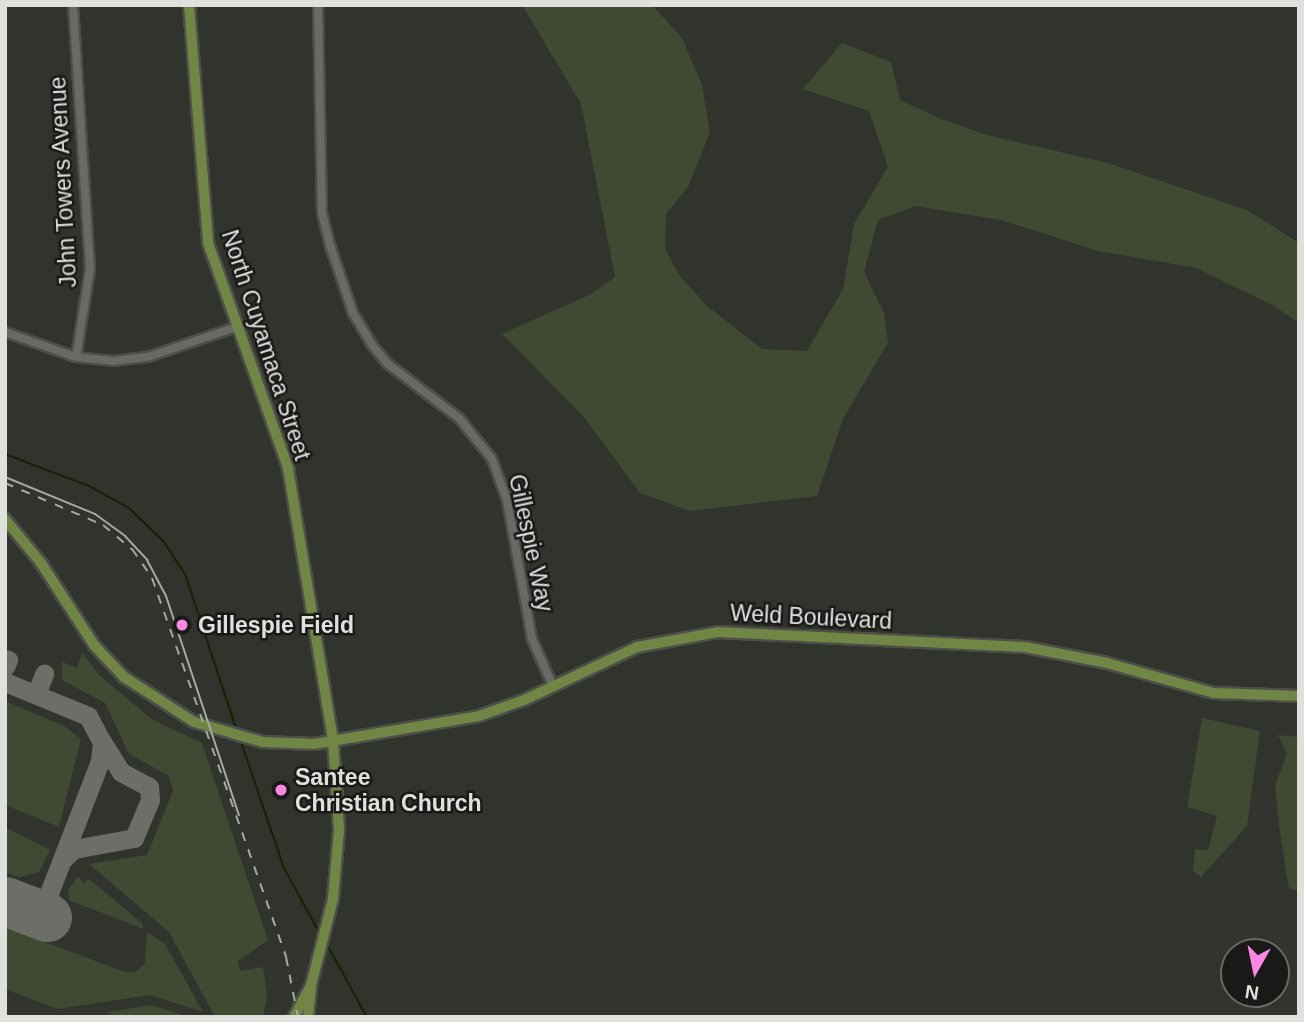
<!DOCTYPE html>
<style>
body{margin:0}
#map{position:relative;width:1304px;height:1022px;overflow:hidden;background:#31332d;font-family:Helvetica,sans-serif}
div>[style]{position:absolute}
.green>*{inset:0;background:#404931}
.stream>*{height:2px;margin:-1px;padding:0 1px;transform-origin:1px;border-radius:1px;background:#182203}
.taxiway>*{height:19px;margin:-9.5px;padding:0 9.5px;transform-origin:9.5px;border-radius:9.5px;background:#6c6e68}
.runway>*{height:49px;margin:-24.5px;padding:0 24.5px;transform-origin:24.5px;border-radius:24.5px;background:#6c6e68}
.roads{filter:drop-shadow(2px 0 #4c4e4a) drop-shadow(-2px 0 #4c4e4a) drop-shadow(0 2px #4c4e4a) drop-shadow(0 -2px #4c4e4a)}
.minor>*{height:8px;margin:-4px;padding:0 4px;transform-origin:4px;border-radius:4px;background:#686b65}
.major>*{height:10px;margin:-5px;padding:0 5px;transform-origin:5px;border-radius:5px;background:#718645}
.tram>*{height:2px;margin:-1px;padding:0 1px;transform-origin:1px;border-radius:1px;background:#a6a8a4}
.rail>*{height:2px;margin-top:-1px;transform-origin:0;background:repeating-linear-gradient(90deg,#a6a8a4 0 9px,transparent 0 18px)}
.dots>*{width:19px;height:19px;translate:-50% -50%;box-sizing:border-box;border:4px solid #191a18;border-radius:50%}
span{translate:-50% -50%;white-space:nowrap;text-align:center;line-height:1.15;-webkit-text-stroke:5px #191a18;paint-order:stroke}
.street-label{font-size:23px;color:#dfe1dd}
.poi-label{font-size:23px;color:#dfe1dd;font-weight:700}
.left{translate:0 -50%;text-align:left}
.frame{position:absolute;inset:0;border:7px solid #dfe1dd;pointer-events:none}
.north{position:absolute;left:1220px;top:938px;width:70px;height:70px;box-sizing:border-box;background:#191a18;border:2px solid #686a67;border-radius:50%;rotate:189deg;font-size:19px;font-weight:700;line-height:28px;text-align:center;color:#dfe1dd}
.north::after{content:'';display:block;margin:auto;width:24px;height:32px;background:#fc86e4;clip-path:polygon(50% 0,100% 100%,50% 72%,0 100%)}
</style>
<div id="map">
<div class="green">
<i style="clip-path:polygon(522px 5px,652px 5px,682px 38px,702px 85px,710px 132px,688px 187px,666px 214px,665px 249px,680px 276px,707px 306px,762px 349px,807px 351px,843px 289px,854px 224px,888px 167px,869px 111px,803px 89px,842px 43px,891px 62px,900px 100px,941px 119px,987px 135px,1108px 163px,1247px 210px,1299px 243px,1299px 323px,1274px 306px,1196px 268px,1098px 251px,1001px 220px,915px 206px,878px 220px,864px 272px,884px 313px,888px 343px,843px 419px,817px 496px,690px 511px,640px 493px,584px 417px,502px 334px,591px 294px,615px 277px,581px 104px)"></i>
<i style="clip-path:polygon(82px 653px,99px 675px,153px 720px,202px 743px,268px 940px,238px 961px,240px 971px,263px 967px,267px 996px,263px 1017px,215px 1017px,169px 932px,89px 864px,147px 855px,173px 791px,169px 776px,129px 754px,105px 703px,62px 680px,62px 662px,77px 668px)"></i>
<i style="clip-path:polygon(5px 701px,64px 726px,81px 739px,59px 827px,5px 805px)"></i>
<i style="clip-path:polygon(1202px 718px,1260px 731px,1247px 826px,1201px 877px,1193px 871px,1195px 849px,1208px 850px,1217px 816px,1187px 807px)"></i>
<i style="clip-path:polygon(1278px 735px,1299px 737px,1299px 891px,1289px 889px,1279px 826px,1275px 785px,1287px 754px)"></i>
<i style="clip-path:polygon(5px 827px,50px 850px,39px 872px,20px 877px,5px 873px)"></i>
<i style="clip-path:polygon(78px 876px,84px 883px,89px 879px,142px 923px,143px 929px,69px 900px,68px 891px)"></i>
<i style="clip-path:polygon(5px 927px,125px 972px,136px 972px,145px 963px,147px 932px,165px 944px,203px 1012px,150px 995px,58px 1009px,5px 989px)"></i>
<i style="clip-path:polygon(152px 1005px,190px 1017px,116px 1017px,107px 1012px)"></i>
</div>
<div class="stream">
<i style="left:5px;top:454px;width:90px;rotate:20.9deg"></i>
<i style="left:89px;top:486px;width:46px;rotate:28.8deg"></i>
<i style="left:129px;top:508px;width:49px;rotate:44.2deg"></i>
<i style="left:164px;top:542px;width:38px;rotate:57deg"></i>
<i style="left:185px;top:574px;width:165px;rotate:71.7deg"></i>
<i style="left:240px;top:739px;width:136px;rotate:71.2deg"></i>
<i style="left:284px;top:868px;width:75px;rotate:61.4deg"></i>
<i style="left:325px;top:941px;width:87px;rotate:61.1deg"></i>
</div>
<div class="taxiway">
<i style="left:5px;top:667px;width:8px;rotate:-67deg"></i>
<i style="left:5px;top:682px;width:90px;rotate:22.3deg"></i>
<i style="left:88px;top:716px;width:30px;rotate:62deg"></i>
<i style="left:102px;top:742px;width:19px;rotate:96deg"></i>
<i style="left:100px;top:761px;width:164px;rotate:111.1deg"></i>
<i style="left:36px;top:694px;width:22px;rotate:-68deg"></i>
<i style="left:62px;top:860px;width:16px;rotate:-43deg"></i>
<i style="left:74px;top:849px;width:61px;rotate:-10.4deg"></i>
<i style="left:134px;top:838px;width:41px;rotate:-67.2deg"></i>
<i style="left:150px;top:800px;width:13px;rotate:-94deg"></i>
<i style="left:149px;top:787px;width:32px;rotate:-152deg"></i>
<i style="left:121px;top:772px;width:36px;rotate:-122deg"></i>
</div>
<div class="runway">
<i style="left:5px;top:901px;width:45px;rotate:20.9deg"></i>
</div>
<div class="roads">
<div class="minor">
<i style="left:73px;top:5px;width:265px;rotate:86.3deg"></i>
<i style="left:90px;top:269px;width:89px;rotate:99deg"></i>
<i style="left:318px;top:5px;width:208px;rotate:88.9deg"></i>
<i style="left:322px;top:213px;width:36px;rotate:76deg"></i>
<i style="left:331px;top:248px;width:69px;rotate:71.3deg"></i>
<i style="left:353px;top:313px;width:37px;rotate:59deg"></i>
<i style="left:372px;top:345px;width:25px;rotate:50deg"></i>
<i style="left:388px;top:364px;width:89px;rotate:37.3deg"></i>
<i style="left:459px;top:418px;width:53px;rotate:51.2deg"></i>
<i style="left:492px;top:459px;width:44px;rotate:69.9deg"></i>
<i style="left:507px;top:500px;width:141px;rotate:79.8deg"></i>
<i style="left:532px;top:639px;width:51px;rotate:65.9deg"></i>
<i style="left:5px;top:332px;width:75px;rotate:19.4deg"></i>
<i style="left:76px;top:357px;width:37px;rotate:6deg"></i>
<i style="left:113px;top:361px;width:35px;rotate:-7deg"></i>
<i style="left:148px;top:357px;width:93px;rotate:-18.8deg"></i>
</div>
<div class="major">
<i style="left:189px;top:5px;width:239px;rotate:85.4deg"></i>
<i style="left:208px;top:243px;width:239px;rotate:70.4deg"></i>
<i style="left:288px;top:468px;width:277px;rotate:80.6deg"></i>
<i style="left:333px;top:741px;width:89px;rotate:86.1deg"></i>
<i style="left:339px;top:830px;width:69px;rotate:95deg"></i>
<i style="left:333px;top:899px;width:89px;rotate:104.3deg"></i>
<i style="left:311px;top:985px;width:36px;rotate:118deg"></i>
<i style="left:5px;top:519px;width:57px;rotate:50.7deg"></i>
<i style="left:41px;top:563px;width:98px;rotate:57.1deg"></i>
<i style="left:94px;top:645px;width:44px;rotate:46.8deg"></i>
<i style="left:124px;top:677px;width:83px;rotate:32.7deg"></i>
<i style="left:194px;top:722px;width:72px;rotate:16.2deg"></i>
<i style="left:263px;top:742px;width:51px;rotate:2.2deg"></i>
<i style="left:314px;top:744px;width:167px;rotate:-9.6deg"></i>
<i style="left:479px;top:716px;width:48px;rotate:-19.6deg"></i>
<i style="left:524px;top:700px;width:125px;rotate:-25.1deg"></i>
<i style="left:637px;top:647px;width:82px;rotate:-10.5deg"></i>
<i style="left:718px;top:632px;width:307px;rotate:2.8deg"></i>
<i style="left:1025px;top:647px;width:84px;rotate:11deg"></i>
<i style="left:1107px;top:663px;width:111px;rotate:15.7deg"></i>
<i style="left:1214px;top:693px;width:85px;rotate:2deg"></i>
<i style="left:308px;top:1017px;width:28px;rotate:-84deg"></i>
</div>
</div>
<div class="tram">
<i style="left:5px;top:477px;width:97px;rotate:22.3deg"></i>
<i style="left:95px;top:514px;width:37px;rotate:36deg"></i>
<i style="left:125px;top:536px;width:33px;rotate:47deg"></i>
<i style="left:147px;top:560px;width:41px;rotate:62.2deg"></i>
<i style="left:166px;top:596px;width:231px;rotate:71.6deg"></i>
</div>
<div class="rail">
<i style="left:5px;top:483px;width:107px;rotate:23.2deg"></i>
<i style="left:103px;top:525px;width:38px;rotate:40deg"></i>
<i style="left:132px;top:549px;width:35px;rotate:55deg"></i>
<i style="left:152px;top:578px;width:402px;rotate:70.5deg"></i>
<i style="left:286px;top:957px;width:61px;rotate:78.7deg"></i>
</div>
<div class="dots">
<i style="left:182px;top:625px;background:#fc86e4"></i>
<i style="left:281px;top:790px;background:#fc86e4"></i>
</div>
<div class="street-label">
<span style="left:63px;top:182px;rotate:-93deg">John Towers Avenue</span>
<span style="left:266px;top:345px;rotate:72deg">North Cuyamaca Street</span>
<span style="left:531px;top:543px;rotate:78deg">Gillespie Way</span>
<span style="left:811px;top:617px;rotate:3deg">Weld Boulevard</span>
</div>
<div class="poi-label">
<span class="left" style="left:198px;top:625px">Gillespie Field</span>
<span class="left" style="left:295px;top:790px">Santee<br>Christian Church</span>
</div>
<div class="frame"></div>
<div class="north">N</div>
</div>
